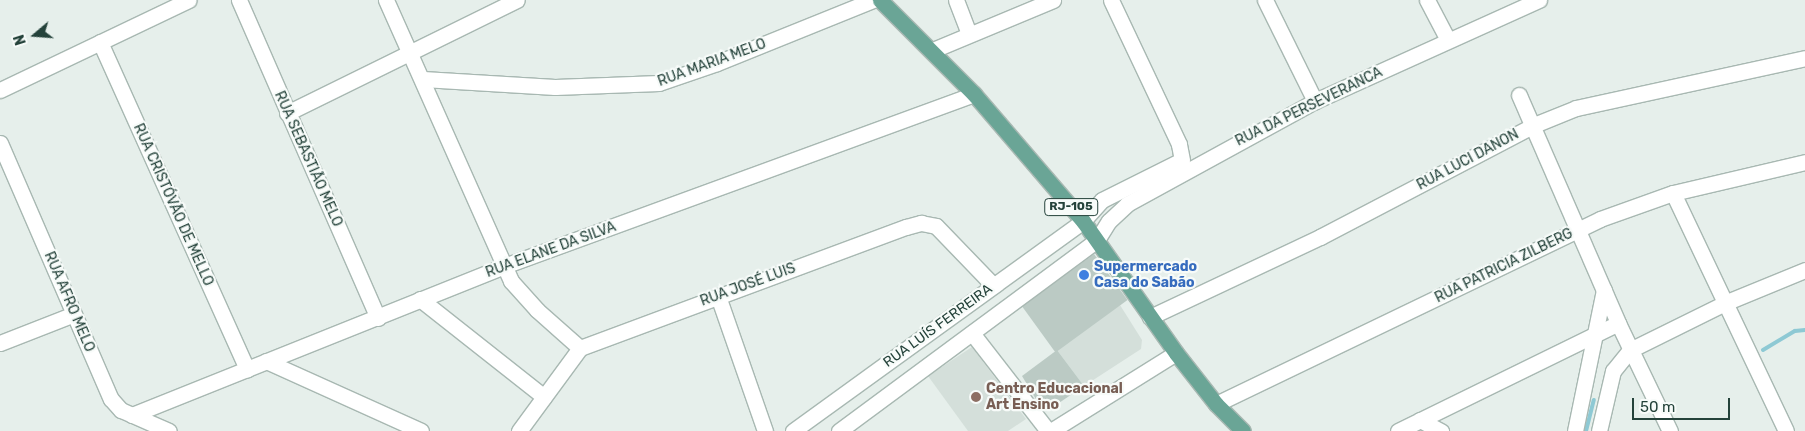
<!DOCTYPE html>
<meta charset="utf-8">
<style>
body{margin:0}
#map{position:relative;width:1805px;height:431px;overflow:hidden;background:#e6efeb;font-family:Rubik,sans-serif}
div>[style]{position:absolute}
.built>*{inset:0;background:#d4dfda}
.stream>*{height:4px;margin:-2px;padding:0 2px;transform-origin:2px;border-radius:2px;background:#8ec9d4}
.building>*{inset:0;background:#bbcac4;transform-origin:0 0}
.roads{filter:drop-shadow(1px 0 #a8b8b2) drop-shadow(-1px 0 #a8b8b2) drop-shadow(0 1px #a8b8b2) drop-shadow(0 -1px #a8b8b2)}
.minor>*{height:15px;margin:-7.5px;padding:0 7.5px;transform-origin:7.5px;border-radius:7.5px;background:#fff}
.major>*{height:15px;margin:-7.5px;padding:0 7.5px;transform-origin:7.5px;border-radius:7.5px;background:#6aa596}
.dots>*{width:14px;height:14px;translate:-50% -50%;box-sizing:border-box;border:2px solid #f7fbf9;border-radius:50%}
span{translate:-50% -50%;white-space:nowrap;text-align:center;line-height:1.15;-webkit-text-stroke:4.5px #f7fbf9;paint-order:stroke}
.shield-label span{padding:1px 4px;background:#f7fbf9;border:1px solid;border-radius:4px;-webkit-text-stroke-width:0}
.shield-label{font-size:12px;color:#24423a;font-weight:700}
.street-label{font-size:14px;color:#24423a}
.shop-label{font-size:14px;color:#366cbe;font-weight:700}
.left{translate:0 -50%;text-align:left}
.education-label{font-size:14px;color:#785e54;font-weight:700}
.north{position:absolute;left:10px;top:10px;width:50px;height:50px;-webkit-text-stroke:4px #f7fbf9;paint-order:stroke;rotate:252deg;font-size:14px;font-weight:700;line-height:20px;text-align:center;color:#24423a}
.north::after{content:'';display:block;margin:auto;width:18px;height:22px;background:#24423a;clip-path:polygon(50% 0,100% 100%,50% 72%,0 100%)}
.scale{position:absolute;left:1632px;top:398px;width:98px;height:22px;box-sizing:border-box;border:2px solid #24423a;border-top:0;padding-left:6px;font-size:15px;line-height:18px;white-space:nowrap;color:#24423a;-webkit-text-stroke:4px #f7fbf9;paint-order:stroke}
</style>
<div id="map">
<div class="built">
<i style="clip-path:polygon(1120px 305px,1142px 340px,1141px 349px,1084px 386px,1057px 350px)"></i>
<i style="clip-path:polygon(972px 347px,1026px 419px,1008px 431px,968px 431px,928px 376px)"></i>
</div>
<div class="stream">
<i style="left:1763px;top:350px;width:37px;rotate:-31deg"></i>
<i style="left:1795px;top:331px;width:10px;rotate:-6deg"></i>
<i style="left:1586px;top:431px;width:32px;rotate:-76deg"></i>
</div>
<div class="building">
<i style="left:1094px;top:254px;width:57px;height:89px;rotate:54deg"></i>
<i style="clip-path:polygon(1057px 350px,1084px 386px,1053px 407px,1040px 406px,1022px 376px)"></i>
</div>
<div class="roads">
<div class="minor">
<i style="left:239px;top:0;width:347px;rotate:66.4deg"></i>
<i style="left:386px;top:0;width:308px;rotate:66deg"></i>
<i style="left:511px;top:281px;width:39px;rotate:48deg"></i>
<i style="left:537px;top:310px;width:57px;rotate:41.5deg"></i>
<i style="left:956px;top:0;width:36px;rotate:69deg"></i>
<i style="left:1265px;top:0;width:113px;rotate:63.7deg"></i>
<i style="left:1427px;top:0;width:45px;rotate:62.3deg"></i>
<i style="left:100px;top:42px;width:359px;rotate:65.8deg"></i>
<i style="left:933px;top:50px;width:130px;rotate:-22.6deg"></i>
<i style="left:423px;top:79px;width:132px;rotate:3.5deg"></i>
<i style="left:555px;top:87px;width:104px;rotate:-2.2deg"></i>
<i style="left:659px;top:83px;width:61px;rotate:-19deg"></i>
<i style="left:717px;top:63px;width:168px;rotate:-22deg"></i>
<i style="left:0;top:90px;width:209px;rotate:-25.5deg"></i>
<i style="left:1519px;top:95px;width:249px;rotate:66.5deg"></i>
<i style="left:1618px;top:323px;width:120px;rotate:64.3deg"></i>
<i style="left:287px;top:113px;width:256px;rotate:-26.2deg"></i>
<i style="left:0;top:143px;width:279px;rotate:66.6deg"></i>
<i style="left:111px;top:399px;width:15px;rotate:48deg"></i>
<i style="left:121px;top:410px;width:52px;rotate:23.6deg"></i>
<i style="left:1673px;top:193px;width:263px;rotate:64.6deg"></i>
<i style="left:718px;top:296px;width:143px;rotate:70.8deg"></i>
<i style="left:420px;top:299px;width:158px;rotate:38.3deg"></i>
<i style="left:1150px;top:317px;width:188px;rotate:-25.2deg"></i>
<i style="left:1320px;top:237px;width:242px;rotate:-27.6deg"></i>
<i style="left:1534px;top:125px;width:45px;rotate:-22deg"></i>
<i style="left:1576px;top:108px;width:234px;rotate:-12.3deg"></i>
<i style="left:972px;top:333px;width:124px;rotate:52.2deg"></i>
<i style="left:0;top:343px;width:79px;rotate:-21.4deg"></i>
<i style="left:266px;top:361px;width:170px;rotate:24.3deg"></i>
<i style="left:1216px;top:404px;width:426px;rotate:-25.7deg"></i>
<i style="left:1600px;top:219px;width:77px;rotate:-19.6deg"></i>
<i style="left:1673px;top:193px;width:136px;rotate:-13.2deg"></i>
<i style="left:132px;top:415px;width:401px;rotate:-21.8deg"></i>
<i style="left:504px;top:266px;width:500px;rotate:-20.1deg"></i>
<i style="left:1420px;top:420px;width:24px;rotate:28deg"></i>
<i style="left:519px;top:431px;width:103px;rotate:-53.7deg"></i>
<i style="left:580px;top:348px;width:348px;rotate:-20.4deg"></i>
<i style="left:906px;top:227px;width:16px;rotate:-15deg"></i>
<i style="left:921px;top:223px;width:15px;rotate:11deg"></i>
<i style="left:936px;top:226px;width:83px;rotate:46deg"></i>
<i style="left:793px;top:431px;width:358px;rotate:-35.9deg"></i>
<i style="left:1083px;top:221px;width:28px;rotate:-48deg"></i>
<i style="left:1102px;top:200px;width:89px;rotate:-26.6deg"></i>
<i style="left:1182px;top:160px;width:16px;rotate:-101deg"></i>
<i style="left:1179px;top:144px;width:159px;rotate:-115.3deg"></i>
<i style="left:839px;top:431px;width:321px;rotate:-36.5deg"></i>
<i style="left:1097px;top:240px;width:22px;rotate:-58deg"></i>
<i style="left:1109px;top:221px;width:25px;rotate:-43deg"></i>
<i style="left:1127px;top:204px;width:214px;rotate:-28.7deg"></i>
<i style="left:1315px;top:101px;width:246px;rotate:-24.3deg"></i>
<i style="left:1051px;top:431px;width:147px;rotate:-32deg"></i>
<i style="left:1398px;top:431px;width:245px;rotate:-26.1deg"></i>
<i style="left:1575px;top:431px;width:144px;rotate:-78.4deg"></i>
<i style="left:1599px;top:431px;width:62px;rotate:-76.9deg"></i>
<i style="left:1613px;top:371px;width:27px;rotate:-51deg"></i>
<i style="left:1630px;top:350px;width:108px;rotate:-26.3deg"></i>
<i style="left:1727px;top:302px;width:84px;rotate:-22.3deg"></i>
</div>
<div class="major">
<i style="left:880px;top:0;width:133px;rotate:45deg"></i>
<i style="left:974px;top:94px;width:167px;rotate:49.4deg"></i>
<i style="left:1083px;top:221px;width:161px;rotate:54.8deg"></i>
<i style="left:1176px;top:353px;width:65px;rotate:51.9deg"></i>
<i style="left:1216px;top:404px;width:38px;rotate:45deg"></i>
</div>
</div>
<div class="dots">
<i style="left:1084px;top:275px;background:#3f7fe0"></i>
<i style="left:976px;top:397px;background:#8d6e63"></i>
</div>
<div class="shield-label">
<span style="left:1071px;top:207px">RJ-105</span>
</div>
<div class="street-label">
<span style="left:712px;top:63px;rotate:-20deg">RUA MARIA MELO</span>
<span style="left:1309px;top:107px;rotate:-26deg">RUA DA PERSEVERANCA</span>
<span style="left:308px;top:159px;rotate:66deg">RUA SEBASTIÃO MELO</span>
<span style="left:1468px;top:160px;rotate:-28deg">RUA LUCI DANON</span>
<span style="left:173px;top:205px;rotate:66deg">RUA CRISTÓVÃO DE MELLO</span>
<span style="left:551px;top:250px;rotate:-20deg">RUA ELANE DA SILVA</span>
<span style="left:1504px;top:266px;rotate:-26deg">RUA PATRICIA ZILBERG</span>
<span style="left:748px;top:285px;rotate:-20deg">RUA JOSÉ LUIS</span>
<span style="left:69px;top:302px;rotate:67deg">RUA AFRO MELO</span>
<span style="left:938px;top:326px;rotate:-36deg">RUA LUÍS FERREIRA</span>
</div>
<div class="shop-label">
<span class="left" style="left:1094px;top:275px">Supermercado<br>Casa do Sabão</span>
</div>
<div class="education-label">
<span class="left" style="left:986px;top:397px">Centro Educacional<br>Art Ensino</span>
</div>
<div class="north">N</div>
<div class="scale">50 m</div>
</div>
